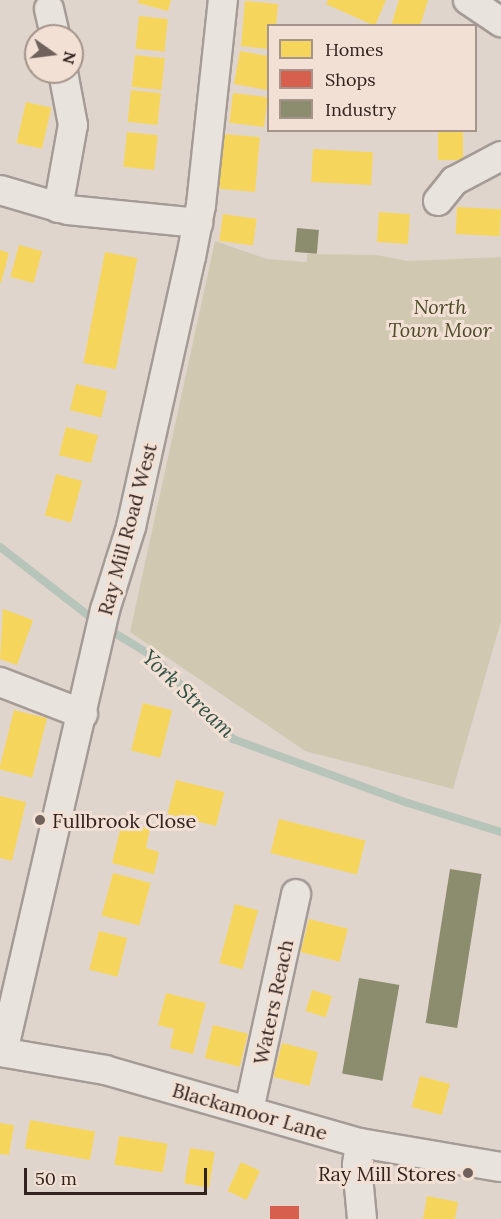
<!DOCTYPE html>
<style>
body{margin:0}
#map{position:relative;width:501px;height:1219px;overflow:hidden;background:#e0d5cd;font-family:Lora,serif}
div>[style]{position:absolute}
.green>*{inset:0;background:#d1c8b1}
.homes>*{inset:0;background:#f6d55c;transform-origin:0 0}
.shops>*{inset:0;background:#d6604d;transform-origin:0 0}
.industry>*{inset:0;background:#8c8c6e;transform-origin:0 0}
.stream>*{height:8px;margin:-4px;padding:0 4px;transform-origin:4px;border-radius:4px;background:#b7c4b9}
.roads{filter:drop-shadow(2px 0 #a59b96) drop-shadow(-2px 0 #a59b96) drop-shadow(0 2px #a59b96) drop-shadow(0 -2px #a59b96)}
.street>*{height:28px;margin:-14px;padding:0 14px;transform-origin:14px;border-radius:14px;background:#e9e3dd}
.dots>*{width:16px;height:16px;translate:-50% -50%;box-sizing:border-box;border:3px solid #f1e0d3;border-radius:50%}
span{translate:-50% -50%;white-space:nowrap;text-align:center;line-height:1.15;-webkit-text-stroke:6px #f1e0d3;paint-order:stroke}
.park-label{font-size:20px;color:#4d4c28;font-style:italic}
.street-label{font-size:20px;color:#33231f}
.poi-label{font-size:20px;color:#33231f}
.left{translate:0 -50%;text-align:left}
.right{translate:-100% -50%;text-align:right}
.water-label{font-size:21px;color:#305146;font-style:italic}
.legend{position:absolute;left:267px;top:24px;width:210px;height:108px;box-sizing:border-box;background:#f1e0d3;border:2px solid #a5948b;margin:0;padding:8px 10px;list-style:none;font-size:18px;color:#33231f}
.legend li{display:flex;align-items:center;gap:12px;height:30px}
.legend b{width:30px;border:2px solid #a5948b}
.north{position:absolute;left:24px;top:24px;width:60px;height:60px;box-sizing:border-box;background:#f1e0d3;border:2px solid #a5948b;border-radius:50%;rotate:104deg;font-size:16px;font-weight:700;line-height:24px;text-align:center;color:#33231f}
.north::after{content:'';display:block;margin:auto;width:21px;height:27px;background:#70615c;clip-path:polygon(50% 0,100% 100%,50% 72%,0 100%)}
.scale{position:absolute;left:24px;top:1168px;width:183px;height:27px;box-sizing:border-box;border:3px solid #33231f;border-top:0;padding-left:8px;font-size:18px;line-height:21px;white-space:nowrap;color:#33231f;-webkit-text-stroke:4px #f1e0d3;paint-order:stroke}
</style>
<div id="map">
<div class="green">
<i style="clip-path:polygon(215px 241px,267px 259px,307px 262px,307px 254px,376px 255px,408px 261px,501px 257px,501px 621px,453px 789px,305px 751px,130px 632px)"></i>
</div>
<div class="homes">
<i style="clip-path:polygon(139px 0,171px 0,168px 11px,138px 3px)"></i>
<i style="clip-path:polygon(328px 0,386px 0,375px 26px,326px 4px)"></i>
<i style="clip-path:polygon(399px 0,428px 0,420px 26px,391px 26px)"></i>
<i style="clip-path:polygon(245px 1px,278px 4px,276px 26px,268px 26px,268px 49px,241px 46px)"></i>
<i style="left:139px;top:16px;width:29px;height:33px;rotate:6deg"></i>
<i style="clip-path:polygon(240px 51px,268px 56px,267px 90px,234px 84px)"></i>
<i style="left:135px;top:55px;width:30px;height:32px;rotate:6deg"></i>
<i style="left:131px;top:90px;width:30px;height:32px;rotate:6deg"></i>
<i style="left:233px;top:93px;width:35px;height:30px;rotate:7deg"></i>
<i style="left:26px;top:102px;width:26px;height:42px;rotate:13deg"></i>
<i style="left:438px;top:130px;width:25px;height:30px"></i>
<i style="left:127px;top:132px;width:31px;height:35px;rotate:6deg"></i>
<i style="left:224px;top:134px;width:36px;height:55px;rotate:5deg"></i>
<i style="left:313px;top:149px;width:60px;height:33px;rotate:3deg"></i>
<i style="left:457px;top:207px;width:44px;height:27px;rotate:3deg"></i>
<i style="left:379px;top:212px;width:31px;height:30px;rotate:4deg"></i>
<i style="left:223px;top:214px;width:34px;height:27px;rotate:8deg"></i>
<i style="left:19px;top:245px;width:24px;height:33px;rotate:15deg"></i>
<i style="clip-path:polygon(0 250px,9px 253px,1px 283px,0 283px)"></i>
<i style="left:105px;top:252px;width:33px;height:113px;rotate:11deg"></i>
<i style="left:76px;top:384px;width:32px;height:27px;rotate:13deg"></i>
<i style="left:66px;top:427px;width:33px;height:29px;rotate:14deg"></i>
<i style="left:56px;top:474px;width:27px;height:43px;rotate:15deg"></i>
<i style="clip-path:polygon(3px 609px,33px 620px,17px 665px,0 659px)"></i>
<i style="left:143px;top:703px;width:30px;height:49px;rotate:14deg"></i>
<i style="left:14px;top:710px;width:34px;height:61px;rotate:14deg"></i>
<i style="left:176px;top:780px;width:50px;height:35px;rotate:14deg"></i>
<i style="clip-path:polygon(0 796px,26px 802px,12px 861px,0 858px)"></i>
<i style="left:279px;top:819px;width:89px;height:35px;rotate:14deg"></i>
<i style="clip-path:polygon(122px 822px,150px 829px,146px 848px,159px 852px,154px 874px,112px 863px)"></i>
<i style="left:113px;top:873px;width:39px;height:44px;rotate:15deg"></i>
<i style="left:235px;top:904px;width:24px;height:61px;rotate:15deg"></i>
<i style="left:309px;top:919px;width:40px;height:34px;rotate:14deg"></i>
<i style="left:99px;top:931px;width:29px;height:40px;rotate:14deg"></i>
<i style="left:312px;top:990px;width:21px;height:22px;rotate:17deg"></i>
<i style="clip-path:polygon(166px 993px,206px 1003px,193px 1054px,170px 1048px,174px 1029px,158px 1025px)"></i>
<i style="left:213px;top:1025px;width:36px;height:34px;rotate:14deg"></i>
<i style="left:282px;top:1043px;width:37px;height:35px;rotate:14deg"></i>
<i style="left:420px;top:1076px;width:31px;height:32px;rotate:15deg"></i>
<i style="left:30px;top:1120px;width:66px;height:29px;rotate:10deg"></i>
<i style="clip-path:polygon(0 1123px,14px 1125px,9px 1155px,0 1154px)"></i>
<i style="left:119px;top:1136px;width:49px;height:29px;rotate:9deg"></i>
<i style="left:190px;top:1148px;width:25px;height:36px;rotate:9deg"></i>
<i style="left:241px;top:1162px;width:21px;height:32px;rotate:25deg"></i>
<i style="clip-path:polygon(427px 1196px,458px 1202px,455px 1219px,423px 1219px)"></i>
</div>
<div class="shops">
<i style="left:270px;top:1206px;width:29px;height:13px"></i>
</div>
<div class="industry">
<i style="left:297px;top:228px;width:22px;height:24px;rotate:5deg"></i>
<i style="left:450px;top:869px;width:32px;height:156px;rotate:9deg"></i>
<i style="left:359px;top:978px;width:41px;height:97px;rotate:10deg"></i>
</div>
<div class="stream">
<i style="left:0;top:547px;width:124px;rotate:37.8deg"></i>
<i style="left:108px;top:629px;width:54px;rotate:31.3deg"></i>
<i style="left:154px;top:657px;width:114px;rotate:46.1deg"></i>
<i style="left:233px;top:739px;width:186px;rotate:20.1deg"></i>
<i style="left:408px;top:803px;width:97px;rotate:17.3deg"></i>
</div>
<div class="roads">
<div class="street">
<i style="left:468px;top:0;width:40px;rotate:34deg"></i>
<i style="left:49px;top:9px;width:28px;rotate:77deg"></i>
<i style="left:0;top:190px;width:71px;rotate:16.4deg"></i>
<i style="left:68px;top:210px;width:131px;rotate:5.7deg"></i>
<i style="left:438px;top:201px;width:26px;rotate:-51deg"></i>
<i style="left:454px;top:181px;width:53px;rotate:-28deg"></i>
<i style="left:58px;top:208px;width:84px;rotate:-79.8deg"></i>
<i style="left:73px;top:125px;width:54px;rotate:-100.7deg"></i>
<i style="left:0;top:682px;width:89px;rotate:21.1deg"></i>
<i style="left:0;top:1052px;width:107px;rotate:9.7deg"></i>
<i style="left:105px;top:1070px;width:265px;rotate:16deg"></i>
<i style="left:360px;top:1143px;width:143px;rotate:9.7deg"></i>
<i style="left:3px;top:1052px;width:454px;rotate:-77deg"></i>
<i style="left:105px;top:610px;width:87px;rotate:-72.6deg"></i>
<i style="left:131px;top:527px;width:277px;rotate:-77.5deg"></i>
<i style="left:191px;top:257px;width:53px;rotate:-79.1deg"></i>
<i style="left:201px;top:205px;width:206px;rotate:-83.9deg"></i>
<i style="left:249px;top:1110px;width:221px;rotate:-77.7deg"></i>
<i style="left:360px;top:1143px;width:22px;rotate:98deg"></i>
<i style="left:357px;top:1165px;width:54px;rotate:84.7deg"></i>
</div>
</div>
<div class="dots">
<i style="left:40px;top:820px;background:#70615c"></i>
<i style="left:468px;top:1173px;background:#70615c"></i>
</div>
<div class="park-label">
<span style="left:440px;top:318px">North<br>Town Moor</span>
</div>
<div class="street-label">
<span style="left:127px;top:529px;rotate:-75deg">Ray Mill Road West</span>
<span style="left:273px;top:1002px;rotate:-78deg">Waters Reach</span>
<span style="left:250px;top:1111px;rotate:16deg">Blackamoor Lane</span>
</div>
<div class="poi-label">
<span class="left" style="left:52px;top:820px">Fullbrook Close</span>
<span class="right" style="left:456px;top:1173px">Ray Mill Stores</span>
</div>
<div class="water-label">
<span style="left:188px;top:694px;rotate:43deg">York Stream</span>
</div>
<ul class="legend">
<li><b style="height:16px;background:#f6d55c"></b>Homes</li>
<li><b style="height:16px;background:#d6604d"></b>Shops</li>
<li><b style="height:16px;background:#8c8c6e"></b>Industry</li>
</ul>
<div class="north">N</div>
<div class="scale">50 m</div>
</div>
